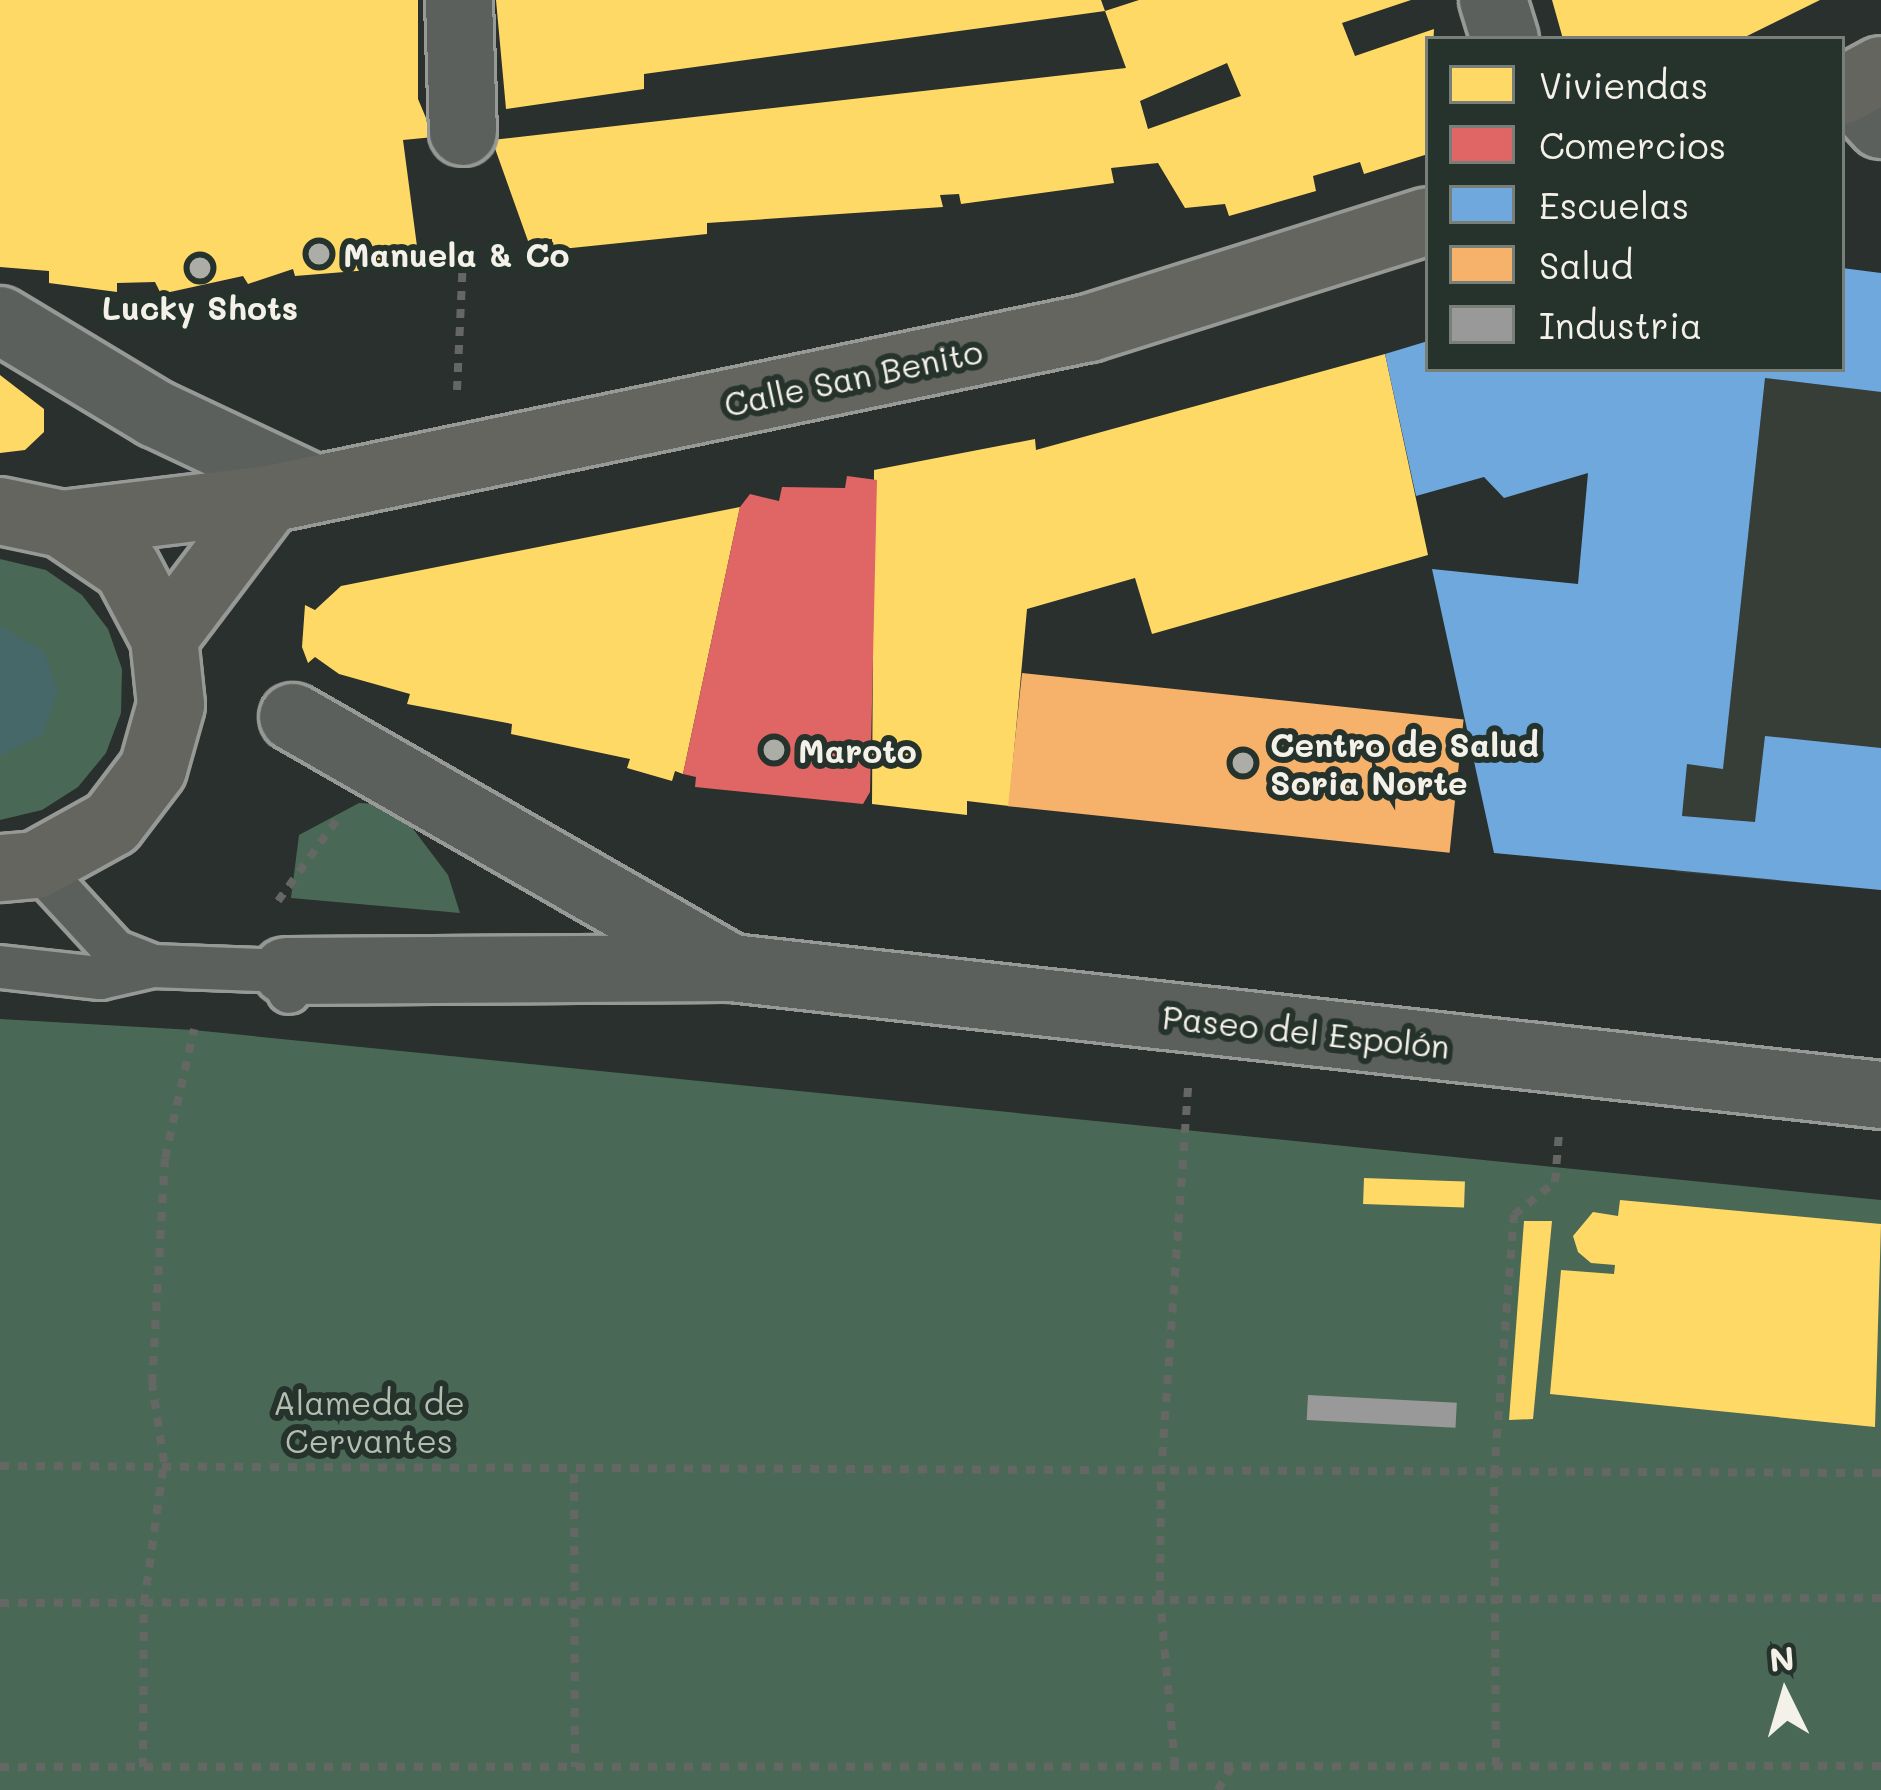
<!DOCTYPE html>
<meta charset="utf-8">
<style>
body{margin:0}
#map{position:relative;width:1881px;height:1790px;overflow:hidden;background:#29302d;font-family:Mali,sans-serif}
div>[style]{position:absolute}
.built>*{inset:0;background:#373d37}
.green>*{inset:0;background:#4a6856}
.water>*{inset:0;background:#466868}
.homes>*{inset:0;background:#ffd966;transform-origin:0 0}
.shops>*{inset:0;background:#e06666}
.schools>*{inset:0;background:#6fa8dc}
.health>*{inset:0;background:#f6b26b;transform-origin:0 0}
.industry>*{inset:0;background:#999;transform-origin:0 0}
.path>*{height:8px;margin-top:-4px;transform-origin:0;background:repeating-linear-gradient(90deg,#646764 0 9px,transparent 0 18px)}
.roads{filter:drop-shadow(3px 0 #969996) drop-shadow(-3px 0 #969996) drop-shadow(0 3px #969996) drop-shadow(0 -3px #969996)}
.lane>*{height:42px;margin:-21px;padding:0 21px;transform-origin:21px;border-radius:21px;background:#5c605c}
.street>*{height:66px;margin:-33px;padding:0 33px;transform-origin:33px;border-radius:33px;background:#5c605c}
.primary>*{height:66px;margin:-33px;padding:0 33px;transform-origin:33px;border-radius:33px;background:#63655e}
.dots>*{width:33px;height:33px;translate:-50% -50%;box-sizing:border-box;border:6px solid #26332d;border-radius:50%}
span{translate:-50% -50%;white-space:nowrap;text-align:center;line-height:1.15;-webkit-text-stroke:12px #26332d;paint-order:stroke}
.poi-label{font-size:33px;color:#f4f1e8;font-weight:700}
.left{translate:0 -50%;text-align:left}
.street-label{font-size:33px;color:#f4f1e8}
.park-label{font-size:33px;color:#b2beb0}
.legend{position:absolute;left:1425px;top:36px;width:420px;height:336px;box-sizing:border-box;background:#26332d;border:3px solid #787f78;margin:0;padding:15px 21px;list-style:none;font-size:36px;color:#f4f1e8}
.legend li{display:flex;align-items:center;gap:24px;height:60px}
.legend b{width:60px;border:3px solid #787f78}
.north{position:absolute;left:1725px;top:1634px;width:120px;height:120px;-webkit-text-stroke:9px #26332d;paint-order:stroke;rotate:355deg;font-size:33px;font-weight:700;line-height:48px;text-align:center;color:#f4f1e8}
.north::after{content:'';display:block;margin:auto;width:42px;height:54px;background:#f4f1e8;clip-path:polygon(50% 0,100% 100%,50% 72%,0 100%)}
</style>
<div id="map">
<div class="built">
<i style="clip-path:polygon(1765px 378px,1881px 392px,1881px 890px,1676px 872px,1687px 764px,1723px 768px)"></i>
</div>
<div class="green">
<i style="clip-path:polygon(0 559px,46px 570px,82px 595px,108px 629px,122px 669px,121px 713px,106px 753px,78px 787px,42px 810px,0 820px)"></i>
<i style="clip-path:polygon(359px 803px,395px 805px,448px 875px,460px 913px,291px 898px,299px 835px)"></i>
<i style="clip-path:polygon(0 1019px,193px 1030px,1881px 1200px,1881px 1790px,0 1790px)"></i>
</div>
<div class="water">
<i style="clip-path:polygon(0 626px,44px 651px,58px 692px,43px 734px,0 756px)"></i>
</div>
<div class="homes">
<i style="clip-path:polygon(0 0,418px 0,418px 99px,434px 137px,403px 140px,418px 254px,369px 262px,369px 270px,295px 276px,293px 269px,248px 284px,243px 276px,161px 294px,155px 282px,117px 283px,117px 292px,49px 283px,49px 271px,0 267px)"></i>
<i style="clip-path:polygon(496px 0,1101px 0,1105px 11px,644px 74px,644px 89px,506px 109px)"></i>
<i style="clip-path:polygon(evenodd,1139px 0,1411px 0,1342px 23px,1355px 56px,1434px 29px,1428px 154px,1364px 174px,1360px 162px,1313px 176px,1316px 191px,1229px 216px,1225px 204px,1185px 208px,1158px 163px,1111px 168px,1114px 183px,961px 204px,959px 194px,940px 195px,943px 207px,707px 223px,707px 234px,552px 250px,552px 239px,528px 241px,492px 140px,1126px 68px,1105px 11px,1139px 0,1227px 63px,1241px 96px,1148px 129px,1140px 101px,1227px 63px)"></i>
<i style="clip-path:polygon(1552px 0,1820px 0,1741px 39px,1563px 39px)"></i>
<i style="clip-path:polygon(1385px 354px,1428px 555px,1152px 634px,1135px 578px,1027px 609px,1009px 806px,967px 801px,967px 815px,872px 804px,874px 470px,1035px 439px,1036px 450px)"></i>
<i style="clip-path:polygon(0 375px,44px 409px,44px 432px,25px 450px,0 453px)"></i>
<i style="clip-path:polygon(740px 507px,683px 774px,675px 771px,672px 781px,627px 768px,630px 759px,511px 734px,512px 724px,407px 704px,410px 694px,339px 674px,315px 657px,308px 663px,302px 647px,305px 605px,315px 610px,341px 586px)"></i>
<i style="left:1364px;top:1178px;width:101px;height:26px;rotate:2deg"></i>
<i style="clip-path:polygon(1620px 1200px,1881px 1224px,1875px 1427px,1550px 1394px,1561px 1270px,1614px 1274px,1615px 1265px,1591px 1263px,1578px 1252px,1573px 1236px,1593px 1212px,1618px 1216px)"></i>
<i style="clip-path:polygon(1524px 1221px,1552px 1221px,1533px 1419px,1509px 1420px)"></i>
</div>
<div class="shops">
<i style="clip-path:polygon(847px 476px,877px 480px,870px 792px,863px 804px,695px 787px,696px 777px,683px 774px,740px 507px,750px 494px,779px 501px,782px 487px,845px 488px)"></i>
</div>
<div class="schools">
<i style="clip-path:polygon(1842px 268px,1881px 273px,1881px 392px,1765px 378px,1723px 769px,1687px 764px,1682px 816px,1755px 822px,1765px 736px,1881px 748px,1881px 890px,1494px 853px,1432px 569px,1578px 584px,1588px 473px,1504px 498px,1484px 477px,1416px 496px,1385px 354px,1428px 341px,1428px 369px,1842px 369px)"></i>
</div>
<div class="health">
<i style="left:1022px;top:673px;width:444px;height:134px;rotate:6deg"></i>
</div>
<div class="industry">
<i style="left:1308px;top:1395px;width:149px;height:25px;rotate:3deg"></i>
</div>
<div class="path">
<i style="left:457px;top:390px;width:130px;rotate:-87.4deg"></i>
<i style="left:278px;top:901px;width:99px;rotate:-54.1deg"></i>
<i style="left:0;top:1466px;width:1881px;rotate:0.21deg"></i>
<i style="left:574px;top:1474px;width:293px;rotate:89.8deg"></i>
<i style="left:0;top:1603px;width:1881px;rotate:-0.15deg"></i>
<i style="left:1175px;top:1766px;width:168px;rotate:-95.1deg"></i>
<i style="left:1160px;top:1599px;width:125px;rotate:-89.5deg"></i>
<i style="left:1161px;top:1474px;width:389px;rotate:-86deg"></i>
<i style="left:1496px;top:1766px;width:292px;rotate:-90.4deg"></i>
<i style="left:1494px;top:1474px;width:260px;rotate:-85.6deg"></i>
<i style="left:1514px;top:1215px;width:53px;rotate:-38.8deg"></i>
<i style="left:1555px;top:1182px;width:49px;rotate:-85.3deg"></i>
<i style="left:0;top:1767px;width:1881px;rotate:-0.03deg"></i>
<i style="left:143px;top:1767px;width:164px;rotate:-89.7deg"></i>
<i style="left:144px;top:1603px;width:142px;rotate:-81.9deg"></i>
<i style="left:164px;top:1462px;width:80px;rotate:-98.6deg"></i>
<i style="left:152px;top:1383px;width:225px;rotate:-86.7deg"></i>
<i style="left:165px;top:1158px;width:132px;rotate:-77.3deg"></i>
<i style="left:1218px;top:1790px;width:28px;rotate:-60deg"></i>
</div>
<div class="roads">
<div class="lane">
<i style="left:36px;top:865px;width:117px;rotate:47.4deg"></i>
<i style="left:115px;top:951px;width:41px;rotate:21.5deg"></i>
<i style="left:153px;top:966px;width:133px;rotate:2.2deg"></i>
<i style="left:286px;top:971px;width:21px;rotate:82deg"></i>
<i style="left:0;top:967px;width:101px;rotate:6.3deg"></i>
<i style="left:100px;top:978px;width:54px;rotate:-12.8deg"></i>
</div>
<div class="street">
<i style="left:459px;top:0;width:132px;rotate:88.3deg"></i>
<i style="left:1493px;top:0;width:41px;rotate:72.9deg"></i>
<i style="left:1848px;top:89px;width:49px;rotate:47.5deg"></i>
<i style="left:0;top:320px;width:182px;rotate:31.1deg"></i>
<i style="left:156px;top:414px;width:174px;rotate:25.2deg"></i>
<i style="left:293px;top:717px;width:505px;rotate:29.82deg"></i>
<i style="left:731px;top:968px;width:1157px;rotate:6.3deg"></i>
<i style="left:286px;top:971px;width:440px;rotate:-0.4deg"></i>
</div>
<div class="primary">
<i style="left:1842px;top:91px;width:44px;rotate:-28.3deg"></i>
<i style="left:0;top:511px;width:63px;rotate:11.8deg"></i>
<i style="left:62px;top:524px;width:78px;rotate:34.1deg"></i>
<i style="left:127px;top:568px;width:79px;rotate:62.1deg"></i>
<i style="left:164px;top:638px;width:67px;rotate:84deg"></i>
<i style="left:171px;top:705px;width:66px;rotate:105.7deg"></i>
<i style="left:153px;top:769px;width:68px;rotate:127.2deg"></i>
<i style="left:112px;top:823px;width:87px;rotate:151.1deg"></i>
<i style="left:36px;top:865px;width:36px;rotate:175deg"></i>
<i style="left:62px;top:524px;width:209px;rotate:-6.9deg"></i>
<i style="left:269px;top:499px;width:838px;rotate:-11.78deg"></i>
<i style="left:1089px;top:328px;width:355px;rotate:-17.5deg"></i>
<i style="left:164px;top:638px;width:174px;rotate:-52.9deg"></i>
</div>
</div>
<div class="dots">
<i style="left:319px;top:254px;background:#adada7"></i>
<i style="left:200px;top:268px;background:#adada7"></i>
<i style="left:774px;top:750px;background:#adada7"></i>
<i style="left:1243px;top:763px;background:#adada7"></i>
</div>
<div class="poi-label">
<span class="left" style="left:343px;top:254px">Manuela &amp; Co</span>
<span style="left:200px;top:307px">Lucky Shots</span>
<span class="left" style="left:1270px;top:763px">Centro de Salud<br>Soria Norte</span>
<span class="left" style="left:798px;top:750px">Maroto</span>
</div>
<div class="street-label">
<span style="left:853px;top:377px;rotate:-12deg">Calle San Benito</span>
<span style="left:1306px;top:1031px;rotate:6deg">Paseo del Espolón</span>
</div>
<div class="park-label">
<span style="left:369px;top:1421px">Alameda de<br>Cervantes</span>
</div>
<ul class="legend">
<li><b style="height:33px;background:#ffd966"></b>Viviendas</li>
<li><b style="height:33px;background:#e06666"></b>Comercios</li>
<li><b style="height:33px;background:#6fa8dc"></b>Escuelas</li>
<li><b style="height:33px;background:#f6b26b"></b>Salud</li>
<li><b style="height:33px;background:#999"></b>Industria</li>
</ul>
<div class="north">N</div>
</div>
